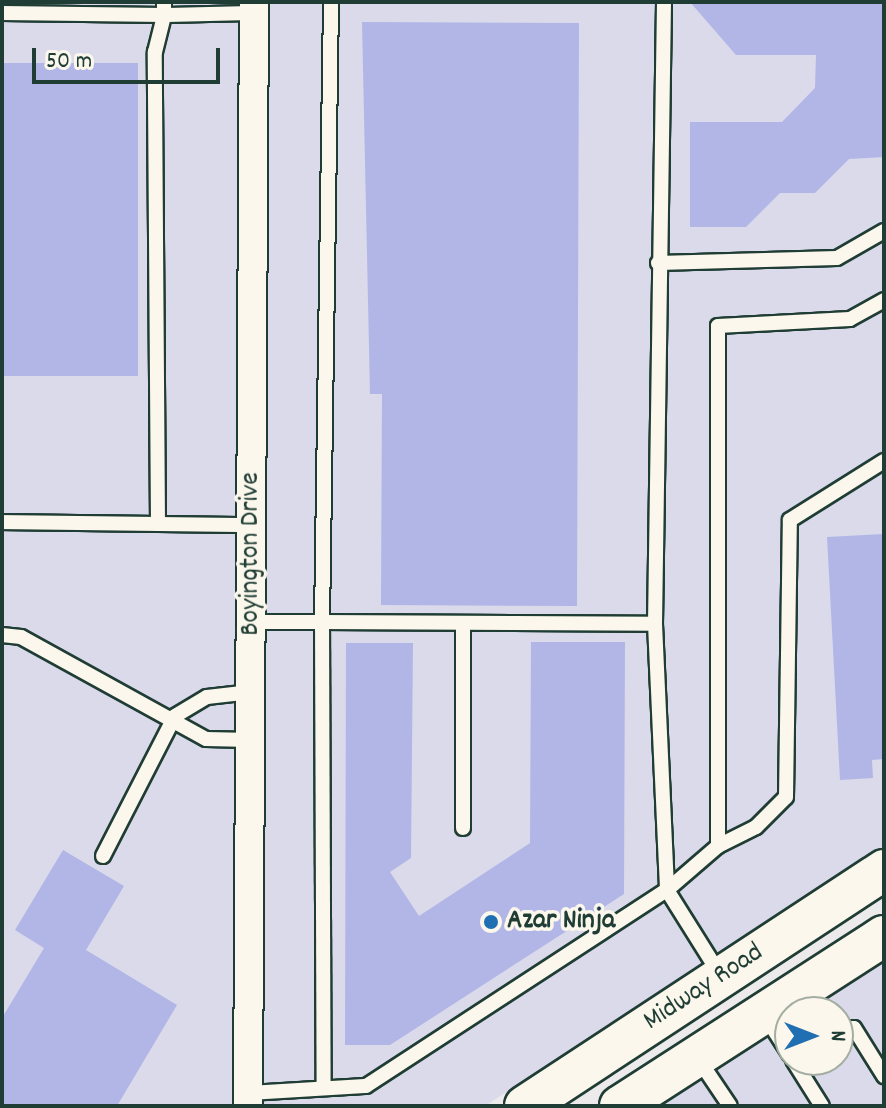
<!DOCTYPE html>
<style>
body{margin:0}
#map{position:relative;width:886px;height:1108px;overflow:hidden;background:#eceaeb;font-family:Dekko,sans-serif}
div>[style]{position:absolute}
.built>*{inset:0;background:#dadaea}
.building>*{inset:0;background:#b1b6e7;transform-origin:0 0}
.roads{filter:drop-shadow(2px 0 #1f3d34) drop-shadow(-2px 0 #1f3d34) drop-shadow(0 2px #1f3d34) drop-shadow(0 -2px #1f3d34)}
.service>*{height:14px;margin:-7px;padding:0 7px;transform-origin:7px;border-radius:7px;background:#fbf7ec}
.minor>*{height:28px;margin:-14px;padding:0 14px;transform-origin:14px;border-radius:14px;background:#fbf7ec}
.secondary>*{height:40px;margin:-20px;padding:0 20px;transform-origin:20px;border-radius:20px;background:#fbf7ec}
.dots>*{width:22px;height:22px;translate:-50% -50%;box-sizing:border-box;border:4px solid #fbf7ec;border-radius:50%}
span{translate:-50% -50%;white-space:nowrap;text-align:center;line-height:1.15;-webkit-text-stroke:7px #fbf7ec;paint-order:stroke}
.street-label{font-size:28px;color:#1f3d34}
.poi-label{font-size:28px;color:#1f3d34;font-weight:700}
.left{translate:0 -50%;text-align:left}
.frame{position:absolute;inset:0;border:4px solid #1f3d34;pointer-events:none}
.north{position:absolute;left:774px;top:996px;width:80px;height:80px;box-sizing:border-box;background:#fbf7ec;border:2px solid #a3ada2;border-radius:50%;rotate:90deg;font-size:22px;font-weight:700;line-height:32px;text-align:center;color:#1f3d34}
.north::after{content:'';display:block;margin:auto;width:28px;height:36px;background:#1f6fb2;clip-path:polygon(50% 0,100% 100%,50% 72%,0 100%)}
.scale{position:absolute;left:32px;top:48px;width:188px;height:36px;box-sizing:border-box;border:4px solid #1f3d34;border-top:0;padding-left:10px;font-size:24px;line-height:28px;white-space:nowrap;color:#1f3d34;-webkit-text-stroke:6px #fbf7ec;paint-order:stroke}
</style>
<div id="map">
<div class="built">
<i style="clip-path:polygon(2px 2px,884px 2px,884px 847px,485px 1106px,2px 1106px)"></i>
<i style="clip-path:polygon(884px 956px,884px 1106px,651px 1106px,790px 1016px,790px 1060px,838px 1060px,838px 1012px,796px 1012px)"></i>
</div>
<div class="building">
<i style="clip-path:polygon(690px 2px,884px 2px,884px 157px,849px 159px,815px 193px,780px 193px,746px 227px,690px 227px,690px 122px,782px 122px,815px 88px,816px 55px,736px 55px)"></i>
<i style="clip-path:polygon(362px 22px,579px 23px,577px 606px,381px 605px,382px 394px,370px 394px)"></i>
<i style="left:2px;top:63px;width:136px;height:313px"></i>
<i style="clip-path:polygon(884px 534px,884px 759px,872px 760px,873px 778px,840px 780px,827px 537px)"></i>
<i style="clip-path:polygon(531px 642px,625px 642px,624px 894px,390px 1045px,345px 1045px,346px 643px,413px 643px,411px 858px,390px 872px,419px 916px,530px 843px)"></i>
<i style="clip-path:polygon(63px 850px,124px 886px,86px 950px,177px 1005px,117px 1106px,2px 1106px,2px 1018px,44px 948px,15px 930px)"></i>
</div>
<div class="roads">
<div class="service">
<i style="left:331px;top:2px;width:620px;rotate:90.83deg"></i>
<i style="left:322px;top:622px;width:333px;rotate:0.3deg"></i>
<i style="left:655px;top:624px;width:622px;rotate:-89.17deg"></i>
<i style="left:2px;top:13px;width:162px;rotate:0.7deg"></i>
<i style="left:164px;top:15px;width:13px;rotate:-90deg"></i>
<i style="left:658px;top:263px;width:179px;rotate:-1.6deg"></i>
<i style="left:837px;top:258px;width:54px;rotate:-29.9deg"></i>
<i style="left:2px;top:522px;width:250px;rotate:0.7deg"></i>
<i style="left:158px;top:524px;width:472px;rotate:-90.4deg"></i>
<i style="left:155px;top:52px;width:38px;rotate:-76deg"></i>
<i style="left:164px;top:15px;width:90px;rotate:-1.3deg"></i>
<i style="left:252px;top:622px;width:70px"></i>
<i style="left:322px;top:622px;width:466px;rotate:89.8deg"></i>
<i style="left:463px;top:623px;width:205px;rotate:90deg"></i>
<i style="left:655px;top:624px;width:266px;rotate:87.4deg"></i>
<i style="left:2px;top:635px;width:19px;rotate:6deg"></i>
<i style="left:21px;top:637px;width:211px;rotate:28.9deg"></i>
<i style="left:206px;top:739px;width:45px;rotate:1.3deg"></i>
<i style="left:718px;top:846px;width:42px;rotate:-26.6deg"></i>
<i style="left:756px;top:827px;width:42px;rotate:-45deg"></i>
<i style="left:786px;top:797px;width:277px;rotate:-89.2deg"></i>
<i style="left:790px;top:520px;width:111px;rotate:-32.1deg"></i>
<i style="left:103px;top:856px;width:157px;rotate:-62.8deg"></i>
<i style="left:175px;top:716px;width:37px;rotate:-31deg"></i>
<i style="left:207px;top:697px;width:44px;rotate:-6.5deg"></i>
<i style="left:667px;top:890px;width:67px;rotate:-40.8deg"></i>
<i style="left:718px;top:846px;width:520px;rotate:-90deg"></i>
<i style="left:718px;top:326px;width:132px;rotate:-3deg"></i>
<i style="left:850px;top:319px;width:39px;rotate:-29deg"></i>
<i style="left:765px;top:1016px;width:46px;rotate:57.3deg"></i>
<i style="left:838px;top:1031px;width:16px;rotate:-11deg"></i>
<i style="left:854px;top:1028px;width:57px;rotate:58deg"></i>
<i style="left:699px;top:1060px;width:55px;rotate:56deg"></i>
<i style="left:793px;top:1060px;width:54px;rotate:57.8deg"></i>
<i style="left:248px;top:1093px;width:118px;rotate:-3.4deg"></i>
<i style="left:366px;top:1086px;width:359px;rotate:-33.1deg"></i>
<i style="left:667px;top:890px;width:102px;rotate:57.9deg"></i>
</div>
<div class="minor">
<i style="left:248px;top:1106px;width:1104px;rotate:-89.69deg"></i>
</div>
<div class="secondary">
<i style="left:525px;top:1106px;width:430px;rotate:-33.3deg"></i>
<i style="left:620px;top:1106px;width:314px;rotate:-32.8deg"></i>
</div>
</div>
<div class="dots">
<i style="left:491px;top:922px;background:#1f6fb2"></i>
</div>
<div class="street-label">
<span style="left:252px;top:554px;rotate:-90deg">Boyington Drive</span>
<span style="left:704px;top:988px;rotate:-33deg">Midway Road</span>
</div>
<div class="poi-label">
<span class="left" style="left:507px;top:922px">Azar Ninja</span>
</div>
<div class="frame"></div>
<div class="north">N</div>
<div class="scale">50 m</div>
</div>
